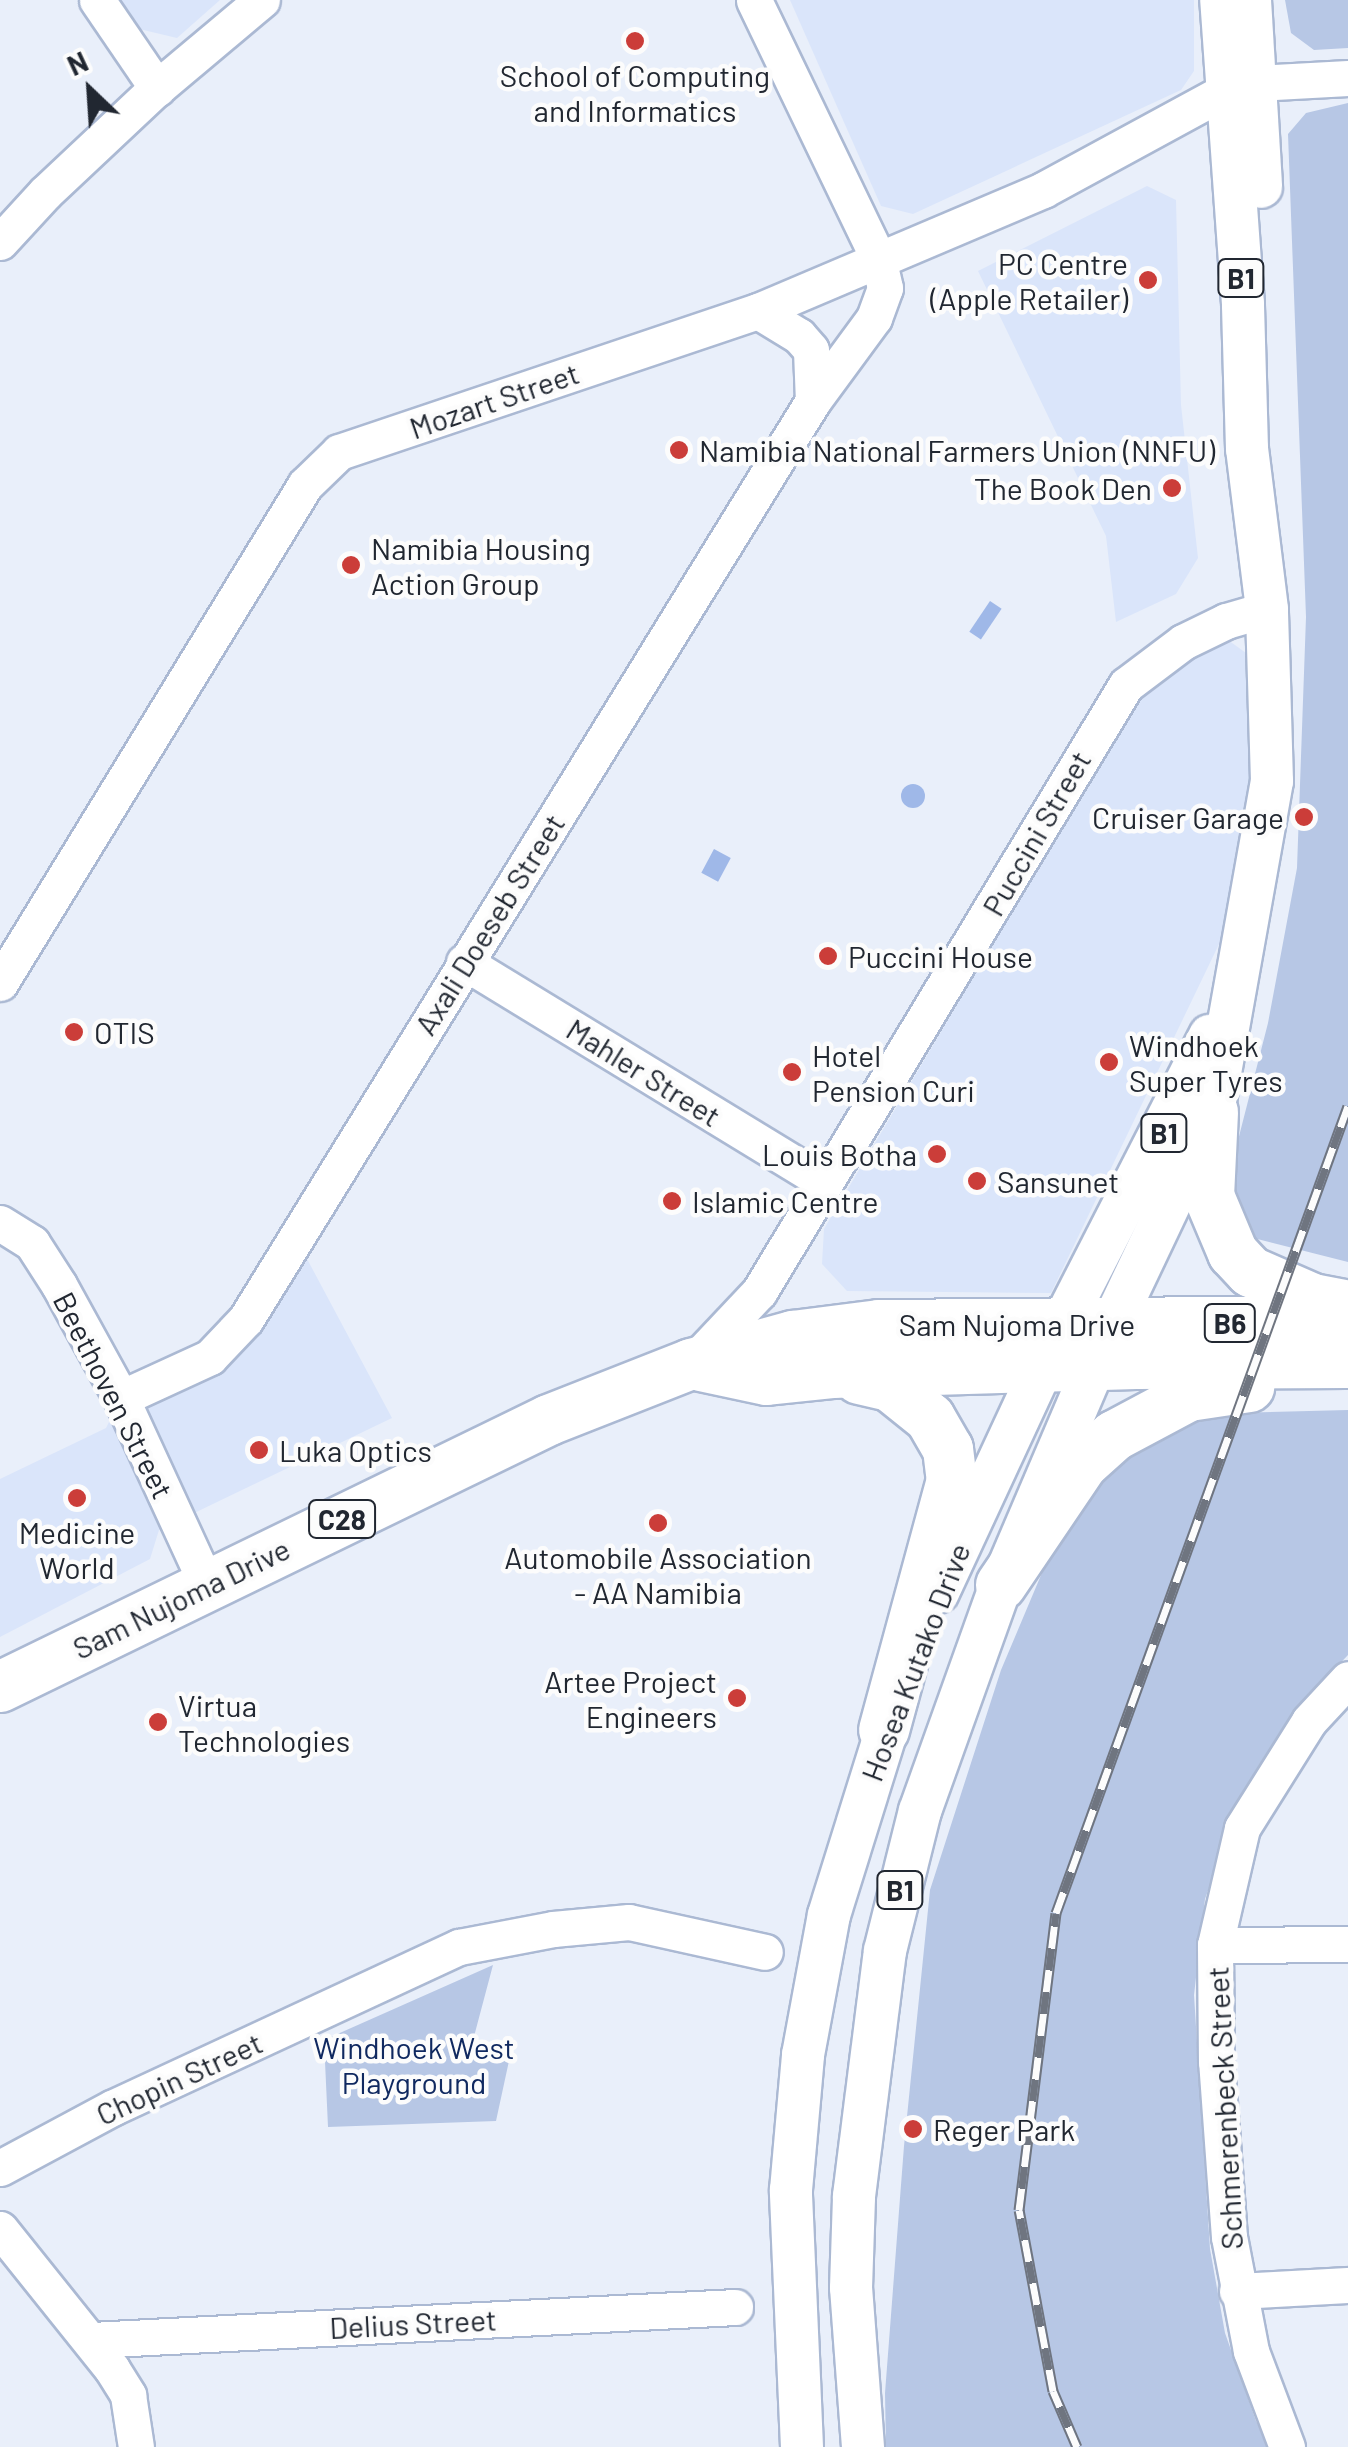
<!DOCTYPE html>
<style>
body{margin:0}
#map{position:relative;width:1348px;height:2447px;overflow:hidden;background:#e9effa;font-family:Barlow,sans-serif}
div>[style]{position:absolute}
.built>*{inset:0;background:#dae5fa}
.green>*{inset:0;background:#b7c7e5}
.water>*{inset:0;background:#9fb8e8;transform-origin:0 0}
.round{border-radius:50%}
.roads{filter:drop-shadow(2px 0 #abb9d3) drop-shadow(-2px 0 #abb9d3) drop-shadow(0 2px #abb9d3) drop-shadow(0 -2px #abb9d3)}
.minor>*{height:35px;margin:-17.5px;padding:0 17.5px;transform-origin:17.5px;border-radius:17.5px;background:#fff}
.major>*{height:42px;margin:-21px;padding:0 21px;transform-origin:21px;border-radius:21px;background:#fff}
.highway>*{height:50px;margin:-25px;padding:0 25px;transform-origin:25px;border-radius:25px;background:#fff}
.rail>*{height:11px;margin-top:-5.5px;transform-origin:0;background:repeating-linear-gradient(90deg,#fcfcfc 0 22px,#6f7580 0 44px);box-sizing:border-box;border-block:2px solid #6f7580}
.dots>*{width:28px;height:28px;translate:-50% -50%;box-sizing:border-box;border:5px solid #fcfcfc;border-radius:50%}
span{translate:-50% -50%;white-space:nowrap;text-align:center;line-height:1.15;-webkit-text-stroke:9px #fcfcfc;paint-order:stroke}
.shield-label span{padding:2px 8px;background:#fcfcfc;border:2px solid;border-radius:8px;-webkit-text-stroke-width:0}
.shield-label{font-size:28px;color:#212731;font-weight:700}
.poi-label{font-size:30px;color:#212731}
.right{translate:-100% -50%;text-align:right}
.left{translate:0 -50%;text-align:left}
.street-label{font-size:30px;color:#212731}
.park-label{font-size:30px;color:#102960}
.north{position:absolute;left:40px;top:40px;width:100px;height:100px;-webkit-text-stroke:8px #fcfcfc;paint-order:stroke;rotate:335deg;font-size:28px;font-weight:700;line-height:40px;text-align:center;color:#212731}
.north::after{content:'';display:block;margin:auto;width:35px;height:45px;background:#212731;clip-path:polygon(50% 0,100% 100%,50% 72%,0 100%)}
</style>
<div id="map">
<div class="built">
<i style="clip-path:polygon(118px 0,220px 0,177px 38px,135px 28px)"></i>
<i style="clip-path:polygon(790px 0,1194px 0,1194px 71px,1181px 90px,913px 214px,881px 206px)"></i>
<i style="clip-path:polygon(1147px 186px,1176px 200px,1181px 405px,1198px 558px,1176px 594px,1116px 622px,1106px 536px,978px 271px)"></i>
<i style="clip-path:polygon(1228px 640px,1246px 653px,1252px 688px,1251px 796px,1220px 942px,1051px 1293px,847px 1291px,822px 1264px,824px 1229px,1133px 708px,1175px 662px,1205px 643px)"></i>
<i style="clip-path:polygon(298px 1242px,392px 1418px,159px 1530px,150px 1559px,0 1637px,0 1479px,106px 1428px,121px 1398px,210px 1356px)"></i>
</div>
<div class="green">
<i style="clip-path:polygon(1285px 0,1348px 0,1348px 48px,1314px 50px,1291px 33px)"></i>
<i style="clip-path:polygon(1348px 103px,1348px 1262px,1238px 1234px,1224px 1195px,1268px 1023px,1297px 868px,1306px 617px,1288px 134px,1306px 113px)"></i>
<i style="clip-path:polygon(1348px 1410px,1348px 1655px,1306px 1699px,1230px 1829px,1205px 1899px,1194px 1995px,1210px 2249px,1225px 2333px,1256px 2421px,1271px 2447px,886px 2447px,885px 2393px,904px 2146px,930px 1890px,1001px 1670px,1068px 1511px,1110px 1459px,1191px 1414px)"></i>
<i style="clip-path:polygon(493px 1965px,472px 2044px,512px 2047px,496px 2121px,328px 2127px,324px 2040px)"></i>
</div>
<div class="water">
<i style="left:990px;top:601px;width:14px;height:37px;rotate:34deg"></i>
<i class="round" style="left:901px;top:784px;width:24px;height:24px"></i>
<i style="left:714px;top:849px;width:19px;height:27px;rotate:28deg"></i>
</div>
<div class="roads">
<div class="minor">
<i style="left:97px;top:0;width:107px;rotate:55.7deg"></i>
<i style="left:0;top:242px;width:67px;rotate:-47.4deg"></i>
<i style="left:45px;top:193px;width:154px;rotate:-43.2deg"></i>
<i style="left:157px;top:88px;width:137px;rotate:-40deg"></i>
<i style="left:758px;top:311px;width:48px;rotate:31.4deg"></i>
<i style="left:799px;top:336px;width:18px;rotate:49deg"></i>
<i style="left:811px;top:350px;width:51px;rotate:87.8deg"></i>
<i style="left:464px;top:962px;width:422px;rotate:31.4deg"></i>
<i style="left:0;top:983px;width:584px;rotate:-58.51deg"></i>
<i style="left:305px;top:485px;width:47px;rotate:-44.1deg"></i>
<i style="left:339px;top:452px;width:442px;rotate:-18.6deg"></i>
<i style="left:758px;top:311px;width:310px;rotate:-23deg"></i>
<i style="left:1043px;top:190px;width:207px;rotate:-28.5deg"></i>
<i style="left:1225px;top:91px;width:32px;rotate:-14deg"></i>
<i style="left:1256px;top:83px;width:92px;rotate:-3.1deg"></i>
<i style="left:0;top:1223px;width:38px;rotate:32deg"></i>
<i style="left:32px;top:1243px;width:50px;rotate:57.3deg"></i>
<i style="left:59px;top:1285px;width:129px;rotate:61.2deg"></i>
<i style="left:121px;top:1398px;width:204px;rotate:65.3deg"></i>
<i style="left:692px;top:1363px;width:98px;rotate:-46.7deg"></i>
<i style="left:759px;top:1292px;width:709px;rotate:-58.84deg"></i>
<i style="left:1126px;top:685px;width:71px;rotate:-37deg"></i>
<i style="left:1183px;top:642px;width:48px;rotate:-26deg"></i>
<i style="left:1226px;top:621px;width:43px;rotate:-16.3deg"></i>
<i style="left:121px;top:1398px;width:98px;rotate:-24.7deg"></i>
<i style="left:210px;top:1357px;width:52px;rotate:-46.5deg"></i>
<i style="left:246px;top:1319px;width:1079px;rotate:-58.3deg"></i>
<i style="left:813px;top:401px;width:103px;rotate:-53.7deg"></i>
<i style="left:874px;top:318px;width:32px;rotate:-70deg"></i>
<i style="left:885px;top:288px;width:31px;rotate:-103deg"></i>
<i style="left:878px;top:258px;width:286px;rotate:-115.7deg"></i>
<i style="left:1215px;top:1945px;width:133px;rotate:-0.4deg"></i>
<i style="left:0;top:2168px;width:129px;rotate:-28.2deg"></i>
<i style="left:114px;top:2107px;width:380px;rotate:-24.9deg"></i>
<i style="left:459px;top:1947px;width:96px;rotate:-10.8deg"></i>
<i style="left:553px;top:1929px;width:76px;rotate:-5.3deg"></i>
<i style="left:629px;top:1922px;width:139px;rotate:12.4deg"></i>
<i style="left:0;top:2229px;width:179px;rotate:51.3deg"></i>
<i style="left:112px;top:2369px;width:31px;rotate:58deg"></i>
<i style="left:128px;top:2395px;width:53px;rotate:81.3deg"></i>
<i style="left:1237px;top:2291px;width:111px;rotate:-3.1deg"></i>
<i style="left:91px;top:2340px;width:645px;rotate:-2.93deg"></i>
<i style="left:1287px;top:2447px;width:103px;rotate:-110.6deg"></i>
<i style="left:1251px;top:2351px;width:116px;rotate:-100.9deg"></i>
<i style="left:1229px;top:2237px;width:175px;rotate:-94.2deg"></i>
<i style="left:1216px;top:2062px;width:117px;rotate:-90.5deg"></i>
<i style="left:1215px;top:1945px;width:120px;rotate:-77deg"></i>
<i style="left:1242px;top:1828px;width:126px;rotate:-57.9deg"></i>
<i style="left:1309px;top:1721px;width:57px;rotate:-47.1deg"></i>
</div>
<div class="major">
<i style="left:1250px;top:0;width:187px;rotate:86.6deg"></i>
<i style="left:938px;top:1592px;width:294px;rotate:-65.1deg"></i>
<i style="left:1062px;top:1325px;width:325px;rotate:-62.9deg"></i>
<i style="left:802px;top:2447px;width:257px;rotate:-92.5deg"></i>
<i style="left:791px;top:2190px;width:136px;rotate:-84.9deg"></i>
<i style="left:803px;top:2055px;width:142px;rotate:-79.5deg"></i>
<i style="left:829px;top:1915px;width:225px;rotate:-72.7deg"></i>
<i style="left:863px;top:2447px;width:159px;rotate:-94.3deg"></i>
<i style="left:851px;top:2288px;width:92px;rotate:-88.1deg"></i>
<i style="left:854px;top:2196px;width:247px;rotate:-82.8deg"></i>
<i style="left:885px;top:1951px;width:144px;rotate:-76deg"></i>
<i style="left:920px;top:1811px;width:240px;rotate:-70.3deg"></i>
<i style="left:1001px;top:1585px;width:283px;rotate:-66.9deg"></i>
<i style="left:1112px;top:1325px;width:236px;rotate:-64.6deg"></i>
<i style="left:1213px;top:1112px;width:336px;rotate:-79.9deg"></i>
<i style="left:1272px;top:781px;width:172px;rotate:-91.7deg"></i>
<i style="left:1267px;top:609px;width:161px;rotate:-97.1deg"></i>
<i style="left:1247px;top:449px;width:145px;rotate:-91.6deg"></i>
<i style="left:1243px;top:304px;width:305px;rotate:-94.1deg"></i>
</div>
<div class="highway">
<i style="left:1213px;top:1112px;width:84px;rotate:92.7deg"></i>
<i style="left:1209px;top:1196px;width:62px;rotate:67.2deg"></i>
<i style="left:1233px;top:1253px;width:26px;rotate:47deg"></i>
<i style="left:1251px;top:1272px;width:68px;rotate:23.5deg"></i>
<i style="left:1313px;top:1299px;width:36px;rotate:11deg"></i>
<i style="left:701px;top:1366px;width:67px;rotate:12deg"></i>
<i style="left:767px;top:1380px;width:65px;rotate:-6.1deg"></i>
<i style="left:832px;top:1373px;width:304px;rotate:-1.7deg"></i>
<i style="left:1136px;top:1364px;width:212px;rotate:-0.3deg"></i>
<i style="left:859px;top:1379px;width:32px;rotate:13deg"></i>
<i style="left:890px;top:1386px;width:51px;rotate:38.7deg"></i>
<i style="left:930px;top:1418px;width:36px;rotate:60deg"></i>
<i style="left:948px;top:1449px;width:31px;rotate:83deg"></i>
<i style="left:952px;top:1480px;width:259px;rotate:105.2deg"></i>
<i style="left:1001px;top:1585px;width:146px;rotate:-55.9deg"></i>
<i style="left:1083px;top:1464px;width:42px;rotate:-42.1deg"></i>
<i style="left:1114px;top:1436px;width:85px;rotate:-28.1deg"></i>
<i style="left:1189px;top:1396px;width:61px;rotate:-8.5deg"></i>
<i style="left:0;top:1687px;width:610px;rotate:-25.94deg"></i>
<i style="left:549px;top:1420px;width:153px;rotate:-21.5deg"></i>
<i style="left:691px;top:1364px;width:106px;rotate:-15.4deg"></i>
<i style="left:793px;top:1336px;width:87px;rotate:-7.3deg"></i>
<i style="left:879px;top:1325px;width:469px;rotate:-0.5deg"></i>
</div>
</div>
<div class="rail">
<i style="left:1077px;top:2447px;width:61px;rotate:-113.2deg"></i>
<i style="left:1053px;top:2391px;width:184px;rotate:-100.6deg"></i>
<i style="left:1019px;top:2210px;width:299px;rotate:-82.9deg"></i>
<i style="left:1056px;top:1913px;width:858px;rotate:-70.11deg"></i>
</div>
<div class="dots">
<i style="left:635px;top:41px;background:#cb3d39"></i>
<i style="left:1148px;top:280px;background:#cb3d39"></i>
<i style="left:679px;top:450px;background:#cb3d39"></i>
<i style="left:1172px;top:488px;background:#cb3d39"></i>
<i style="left:351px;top:565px;background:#cb3d39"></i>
<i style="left:1304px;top:817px;background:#cb3d39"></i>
<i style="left:828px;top:956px;background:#cb3d39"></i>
<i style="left:74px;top:1032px;background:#cb3d39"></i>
<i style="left:1109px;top:1062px;background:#cb3d39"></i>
<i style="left:792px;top:1072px;background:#cb3d39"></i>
<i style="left:937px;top:1154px;background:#cb3d39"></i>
<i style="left:977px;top:1181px;background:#cb3d39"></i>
<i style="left:672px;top:1201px;background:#cb3d39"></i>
<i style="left:259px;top:1450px;background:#cb3d39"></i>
<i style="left:77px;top:1498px;background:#cb3d39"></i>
<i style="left:658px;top:1523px;background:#cb3d39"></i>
<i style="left:737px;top:1698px;background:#cb3d39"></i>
<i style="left:158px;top:1722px;background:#cb3d39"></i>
<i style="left:913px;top:2129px;background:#cb3d39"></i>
</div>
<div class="shield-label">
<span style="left:1241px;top:278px">B1</span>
<span style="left:1164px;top:1133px">B1</span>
<span style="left:1230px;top:1323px">B6</span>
<span style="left:342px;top:1519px">C28</span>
<span style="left:900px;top:1890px">B1</span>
</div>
<div class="poi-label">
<span style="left:635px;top:92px">School of Computing<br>and Informatics</span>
<span class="right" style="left:1128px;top:280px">PC Centre<br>(Apple Retailer)</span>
<span class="left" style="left:699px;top:450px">Namibia National Farmers Union (NNFU)</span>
<span class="right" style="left:1152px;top:488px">The Book Den</span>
<span class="left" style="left:371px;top:565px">Namibia Housing<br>Action Group</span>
<span class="right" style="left:1284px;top:817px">Cruiser Garage</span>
<span class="left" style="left:848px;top:956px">Puccini House</span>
<span class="left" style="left:94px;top:1032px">OTIS</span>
<span class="left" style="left:1129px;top:1062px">Windhoek<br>Super Tyres</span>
<span class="left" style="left:812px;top:1072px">Hotel<br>Pension Curi</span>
<span class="right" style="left:917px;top:1154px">Louis Botha</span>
<span class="left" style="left:997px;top:1181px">Sansunet</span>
<span class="left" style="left:692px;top:1201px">Islamic Centre</span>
<span class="left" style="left:279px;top:1450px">Luka Optics</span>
<span style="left:77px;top:1549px">Medicine<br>World</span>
<span style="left:658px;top:1574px">Automobile Association<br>- AA Namibia</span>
<span class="right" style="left:717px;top:1698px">Artee Project<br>Engineers</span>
<span class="left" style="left:178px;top:1722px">Virtua<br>Technologies</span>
<span class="left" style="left:933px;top:2129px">Reger Park</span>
</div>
<div class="street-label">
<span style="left:494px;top:400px;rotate:-19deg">Mozart Street</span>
<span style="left:1036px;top:833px;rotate:-60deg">Puccini Street</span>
<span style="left:489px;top:924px;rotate:-58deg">Axali Doeseb Street</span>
<span style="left:644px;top:1072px;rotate:32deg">Mahler Street</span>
<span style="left:1017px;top:1324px">Sam Nujoma Drive</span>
<span style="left:114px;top:1395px;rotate:63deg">Beethoven Street</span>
<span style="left:181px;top:1598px;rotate:-26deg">Sam Nujoma Drive</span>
<span style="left:915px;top:1662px;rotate:-69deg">Hosea Kutako Drive</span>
<span style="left:179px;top:2078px;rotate:-25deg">Chopin Street</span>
<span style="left:1224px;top:2108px;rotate:-93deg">Schmerenbeck Street</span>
<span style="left:413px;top:2323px;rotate:-3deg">Delius Street</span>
</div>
<div class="park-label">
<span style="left:414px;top:2064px">Windhoek West<br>Playground</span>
</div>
<div class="north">N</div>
</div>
